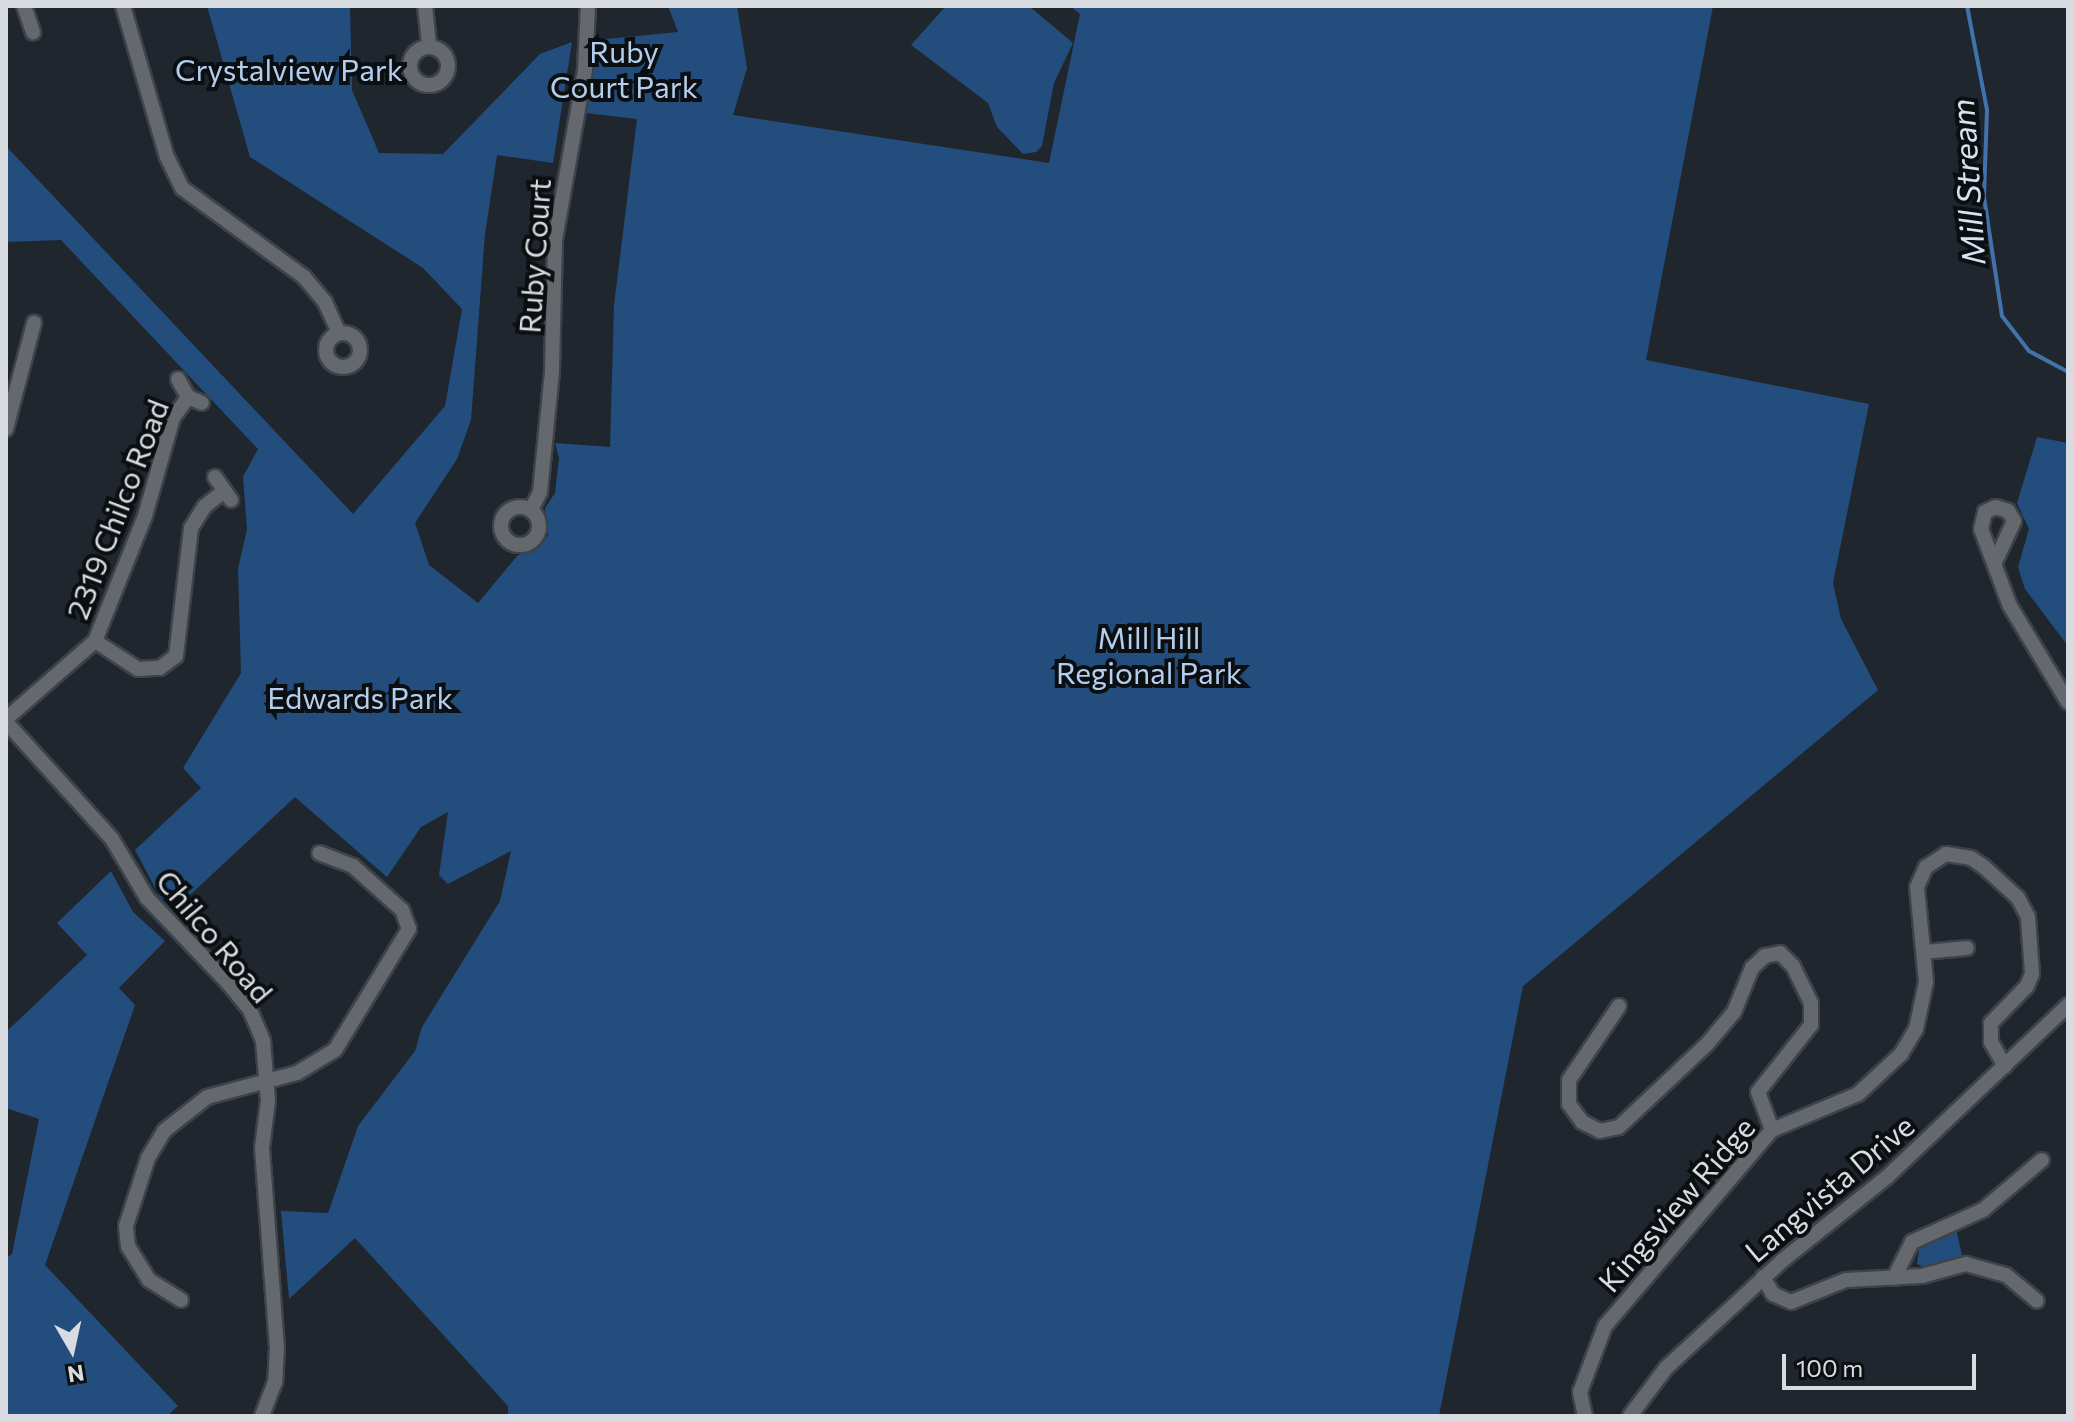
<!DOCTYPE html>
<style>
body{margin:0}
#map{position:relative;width:2074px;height:1422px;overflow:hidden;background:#20262d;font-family:Commissioner,sans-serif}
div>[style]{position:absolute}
.green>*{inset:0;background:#234d7d}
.stream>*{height:4px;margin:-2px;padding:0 2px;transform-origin:2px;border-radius:2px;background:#4272aa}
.roads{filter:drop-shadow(2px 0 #3d434a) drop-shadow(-2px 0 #3d434a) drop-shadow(0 2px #3d434a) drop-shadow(0 -2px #3d434a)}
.minor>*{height:14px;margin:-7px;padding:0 7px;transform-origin:7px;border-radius:7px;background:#65686c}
.minor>.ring{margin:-7px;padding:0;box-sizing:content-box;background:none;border:14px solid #65686c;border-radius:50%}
span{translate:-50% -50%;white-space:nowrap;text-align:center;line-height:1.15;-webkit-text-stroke:8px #0c0f12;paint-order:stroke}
.park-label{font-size:30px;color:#b4ceee}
.street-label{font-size:30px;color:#d8dce1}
.water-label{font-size:32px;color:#d6e3f3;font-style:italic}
.frame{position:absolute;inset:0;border:8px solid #d8dce1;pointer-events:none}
.north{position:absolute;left:32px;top:1310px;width:80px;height:80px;-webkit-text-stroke:6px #0c0f12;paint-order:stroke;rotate:171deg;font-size:22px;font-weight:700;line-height:32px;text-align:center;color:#d8dce1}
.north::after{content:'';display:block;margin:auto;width:28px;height:36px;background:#d8dce1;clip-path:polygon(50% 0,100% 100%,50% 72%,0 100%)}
.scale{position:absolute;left:1782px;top:1354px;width:194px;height:36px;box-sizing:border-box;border:4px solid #d8dce1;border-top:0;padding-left:10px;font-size:24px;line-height:28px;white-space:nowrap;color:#d8dce1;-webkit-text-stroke:6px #0c0f12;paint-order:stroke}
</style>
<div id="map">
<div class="green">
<i style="clip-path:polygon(207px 6px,350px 6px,352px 90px,379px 153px,443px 154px,540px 54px,572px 42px,553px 163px,497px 155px,485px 234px,471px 420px,457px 459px,415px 523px,429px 565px,478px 603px,518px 555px,533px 552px,548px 536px,545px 508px,555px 493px,559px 458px,555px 443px,610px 447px,614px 305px,637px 119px,585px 113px,596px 40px,678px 32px,668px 6px,737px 6px,747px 68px,733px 115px,1049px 163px,1080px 14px,1070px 6px,1713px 6px,1646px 360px,1869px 404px,1833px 583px,1841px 619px,1878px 690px,1523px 986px,1439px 1416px,508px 1416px,508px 1406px,355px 1238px,289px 1299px,281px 1211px,328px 1213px,358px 1126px,415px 1051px,422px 1027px,500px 901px,511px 851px,448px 884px,439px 875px,448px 812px,421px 827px,387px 877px,295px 797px,176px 908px,160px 897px,135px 850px,201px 788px,183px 768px,241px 673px,238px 569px,247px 529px,243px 477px,258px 449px,61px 240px,6px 242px,6px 146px,353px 514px,445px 406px,462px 309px,423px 268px,250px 157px)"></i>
<i style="clip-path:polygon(946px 6px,1029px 6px,1073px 43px,1054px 83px,1042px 146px,1036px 152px,1023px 154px,997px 127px,988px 103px,911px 45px)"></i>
<i style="clip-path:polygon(2037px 437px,2068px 443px,2068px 646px,2025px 589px,2018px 567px,2029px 529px,2017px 503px)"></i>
<i style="clip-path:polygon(111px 871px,133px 912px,165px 941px,119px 988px,135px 1005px,45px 1265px,178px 1406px,167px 1416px,6px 1416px,6px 1258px,12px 1254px,39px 1119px,6px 1108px,6px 1032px,87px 955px,57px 923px)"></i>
<i style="clip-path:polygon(1956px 1229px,1963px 1259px,1925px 1267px,1917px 1264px,1919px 1249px)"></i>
</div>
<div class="stream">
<i style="left:1967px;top:6px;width:106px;rotate:79.1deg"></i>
<i style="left:1987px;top:110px;width:87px;rotate:92deg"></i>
<i style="left:1984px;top:197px;width:120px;rotate:81.4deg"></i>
<i style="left:2002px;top:316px;width:44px;rotate:52.4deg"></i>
<i style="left:2029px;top:351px;width:44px;rotate:28.3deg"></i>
</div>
<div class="roads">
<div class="minor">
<i style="left:24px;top:6px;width:28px;rotate:71deg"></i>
<i style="left:123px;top:6px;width:157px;rotate:73.8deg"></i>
<i style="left:167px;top:157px;width:34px;rotate:64deg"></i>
<i style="left:182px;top:188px;width:151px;rotate:36.1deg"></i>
<i style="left:304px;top:277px;width:33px;rotate:50deg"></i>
<i style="left:325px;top:302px;width:34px;rotate:66deg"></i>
<i style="left:425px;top:6px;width:39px;rotate:84deg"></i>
<i class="ring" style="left:410px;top:47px;width:24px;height:24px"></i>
<i class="ring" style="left:326px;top:333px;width:20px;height:20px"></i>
<i style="left:178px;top:379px;width:21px;rotate:61deg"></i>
<i style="left:188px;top:397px;width:15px;rotate:23deg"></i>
<i style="left:6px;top:429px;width:110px;rotate:-75.2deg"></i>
<i style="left:215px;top:477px;width:28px;rotate:55deg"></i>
<i class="ring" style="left:501px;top:507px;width:24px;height:24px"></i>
<i style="left:531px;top:510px;width:20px;rotate:-63deg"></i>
<i style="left:540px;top:492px;width:122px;rotate:-84.3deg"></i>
<i style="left:552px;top:371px;width:131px;rotate:-88.7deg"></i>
<i style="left:555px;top:240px;width:174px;rotate:-80deg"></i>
<i style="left:585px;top:69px;width:63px;rotate:-87.3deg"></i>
<i style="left:1996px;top:560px;width:43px;rotate:-65.2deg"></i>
<i style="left:2014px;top:521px;width:12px;rotate:-121deg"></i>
<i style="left:2008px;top:511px;width:13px;rotate:-162deg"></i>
<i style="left:1996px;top:507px;width:12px;rotate:156deg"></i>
<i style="left:1985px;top:512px;width:17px;rotate:103deg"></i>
<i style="left:1981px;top:529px;width:82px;rotate:69.4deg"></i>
<i style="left:2010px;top:606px;width:112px;rotate:58.9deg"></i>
<i style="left:95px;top:641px;width:51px;rotate:33.1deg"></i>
<i style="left:138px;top:669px;width:22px;rotate:-3deg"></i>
<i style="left:160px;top:668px;width:20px;rotate:-37deg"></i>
<i style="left:176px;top:656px;width:129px;rotate:-83.3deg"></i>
<i style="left:191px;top:528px;width:26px;rotate:-58deg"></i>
<i style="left:205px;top:506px;width:24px;rotate:-38deg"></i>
<i style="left:6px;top:719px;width:118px;rotate:-41.2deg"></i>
<i style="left:95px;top:641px;width:135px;rotate:-68.2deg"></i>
<i style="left:145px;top:516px;width:102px;rotate:-74.1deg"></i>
<i style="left:173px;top:418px;width:26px;rotate:-54deg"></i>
<i style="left:6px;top:722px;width:158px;rotate:47.8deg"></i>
<i style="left:112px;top:839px;width:69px;rotate:59.3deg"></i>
<i style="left:147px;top:898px;width:119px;rotate:46.4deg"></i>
<i style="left:229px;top:984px;width:33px;rotate:51deg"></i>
<i style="left:250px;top:1010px;width:34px;rotate:67deg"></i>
<i style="left:263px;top:1041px;width:60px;rotate:85.2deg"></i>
<i style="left:268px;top:1101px;width:47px;rotate:97.3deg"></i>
<i style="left:262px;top:1148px;width:201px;rotate:85.7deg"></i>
<i style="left:277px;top:1348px;width:34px;rotate:93deg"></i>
<i style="left:275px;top:1382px;width:36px;rotate:111deg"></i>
<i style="left:1924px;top:952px;width:43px;rotate:-5.3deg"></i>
<i style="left:1619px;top:1006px;width:89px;rotate:124deg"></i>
<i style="left:1569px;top:1080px;width:24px;rotate:90deg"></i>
<i style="left:1569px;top:1104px;width:22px;rotate:54deg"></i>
<i style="left:1582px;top:1122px;width:20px;rotate:27deg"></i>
<i style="left:1600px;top:1131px;width:19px;rotate:-12deg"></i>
<i style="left:1619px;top:1127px;width:122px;rotate:-43.3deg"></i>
<i style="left:1708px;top:1043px;width:40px;rotate:-50deg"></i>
<i style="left:1734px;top:1012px;width:48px;rotate:-67.8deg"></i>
<i style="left:1752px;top:968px;width:18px;rotate:-43deg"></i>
<i style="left:1765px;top:956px;width:15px;rotate:-11deg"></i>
<i style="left:1780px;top:953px;width:18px;rotate:45deg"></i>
<i style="left:1793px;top:966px;width:41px;rotate:64.1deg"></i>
<i style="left:1811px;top:1003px;width:22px;rotate:90deg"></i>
<i style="left:1811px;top:1025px;width:85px;rotate:128.3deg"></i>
<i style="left:1758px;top:1092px;width:40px;rotate:69.8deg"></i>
<i style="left:1763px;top:1277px;width:20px;rotate:60deg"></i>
<i style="left:1773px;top:1294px;width:20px;rotate:24deg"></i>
<i style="left:1791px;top:1302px;width:59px;rotate:-21.8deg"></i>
<i style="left:1846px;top:1280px;width:76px;rotate:-3deg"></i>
<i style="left:1922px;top:1276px;width:46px;rotate:-15.3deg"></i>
<i style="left:1966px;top:1264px;width:41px;rotate:15.4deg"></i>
<i style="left:2006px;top:1275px;width:40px;rotate:40deg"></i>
<i style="left:1894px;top:1278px;width:40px;rotate:-63.4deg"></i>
<i style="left:1912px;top:1242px;width:78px;rotate:-24.3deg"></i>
<i style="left:1983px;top:1210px;width:77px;rotate:-40.3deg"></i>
<i style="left:181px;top:1300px;width:38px;rotate:-148deg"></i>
<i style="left:149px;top:1280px;width:40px;rotate:-122deg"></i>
<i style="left:128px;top:1246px;width:20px;rotate:-96deg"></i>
<i style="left:126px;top:1226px;width:71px;rotate:-72.1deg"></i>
<i style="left:148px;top:1158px;width:31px;rotate:-59deg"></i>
<i style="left:164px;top:1131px;width:55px;rotate:-38.3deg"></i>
<i style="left:207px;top:1097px;width:93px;rotate:-14.9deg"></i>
<i style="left:297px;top:1073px;width:44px;rotate:-31.2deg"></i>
<i style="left:335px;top:1050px;width:142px;rotate:-58.6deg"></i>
<i style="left:409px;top:929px;width:20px;rotate:-110deg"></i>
<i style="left:402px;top:910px;width:66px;rotate:-138.1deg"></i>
<i style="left:353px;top:866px;width:36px;rotate:-159deg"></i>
<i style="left:1585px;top:1416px;width:25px;rotate:-102deg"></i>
<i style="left:1580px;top:1392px;width:71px;rotate:-69.3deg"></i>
<i style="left:1605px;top:1326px;width:257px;rotate:-49.6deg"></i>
<i style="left:1772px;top:1130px;width:93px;rotate:-22.7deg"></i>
<i style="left:1858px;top:1094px;width:59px;rotate:-42.9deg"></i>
<i style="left:1901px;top:1054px;width:29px;rotate:-59deg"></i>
<i style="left:1916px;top:1029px;width:48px;rotate:-78deg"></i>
<i style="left:1926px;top:982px;width:95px;rotate:-95.4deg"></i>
<i style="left:1917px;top:887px;width:22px;rotate:-66deg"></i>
<i style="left:1926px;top:867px;width:24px;rotate:-33deg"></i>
<i style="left:1946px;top:854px;width:25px;rotate:9deg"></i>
<i style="left:1971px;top:858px;width:14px;rotate:34deg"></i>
<i style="left:1983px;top:866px;width:47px;rotate:42.4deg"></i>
<i style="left:2018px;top:898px;width:21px;rotate:62deg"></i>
<i style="left:2028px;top:917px;width:57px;rotate:86deg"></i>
<i style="left:2032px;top:974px;width:13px;rotate:113deg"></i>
<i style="left:2027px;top:986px;width:52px;rotate:134.2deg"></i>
<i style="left:1991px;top:1023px;width:19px;rotate:90deg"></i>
<i style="left:1991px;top:1042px;width:28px;rotate:60deg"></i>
<i style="left:1630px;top:1416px;width:60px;rotate:-53.1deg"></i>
<i style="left:1666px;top:1368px;width:159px;rotate:-42.7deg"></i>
<i style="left:1783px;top:1260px;width:133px;rotate:-38.6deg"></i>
<i style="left:1887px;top:1177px;width:250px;rotate:-43.5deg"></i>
</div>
</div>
<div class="park-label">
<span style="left:624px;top:68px">Ruby<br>Court Park</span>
<span style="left:289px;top:69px">Crystalview Park</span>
<span style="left:1149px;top:654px">Mill Hill<br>Regional Park</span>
<span style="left:360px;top:697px">Edwards Park</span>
</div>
<div class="street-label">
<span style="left:534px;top:256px;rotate:-86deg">Ruby Court</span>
<span style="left:117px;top:509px;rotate:-69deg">2319 Chilco Road</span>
<span style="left:215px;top:936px;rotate:50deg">Chilco Road</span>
<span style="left:1829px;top:1188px;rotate:-40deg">Langvista Drive</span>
<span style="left:1676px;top:1204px;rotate:-49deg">Kingsview Ridge</span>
</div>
<div class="water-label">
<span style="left:1967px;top:182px;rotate:-94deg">Mill Stream</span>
</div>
<div class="frame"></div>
<div class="north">N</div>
<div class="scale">100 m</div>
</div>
